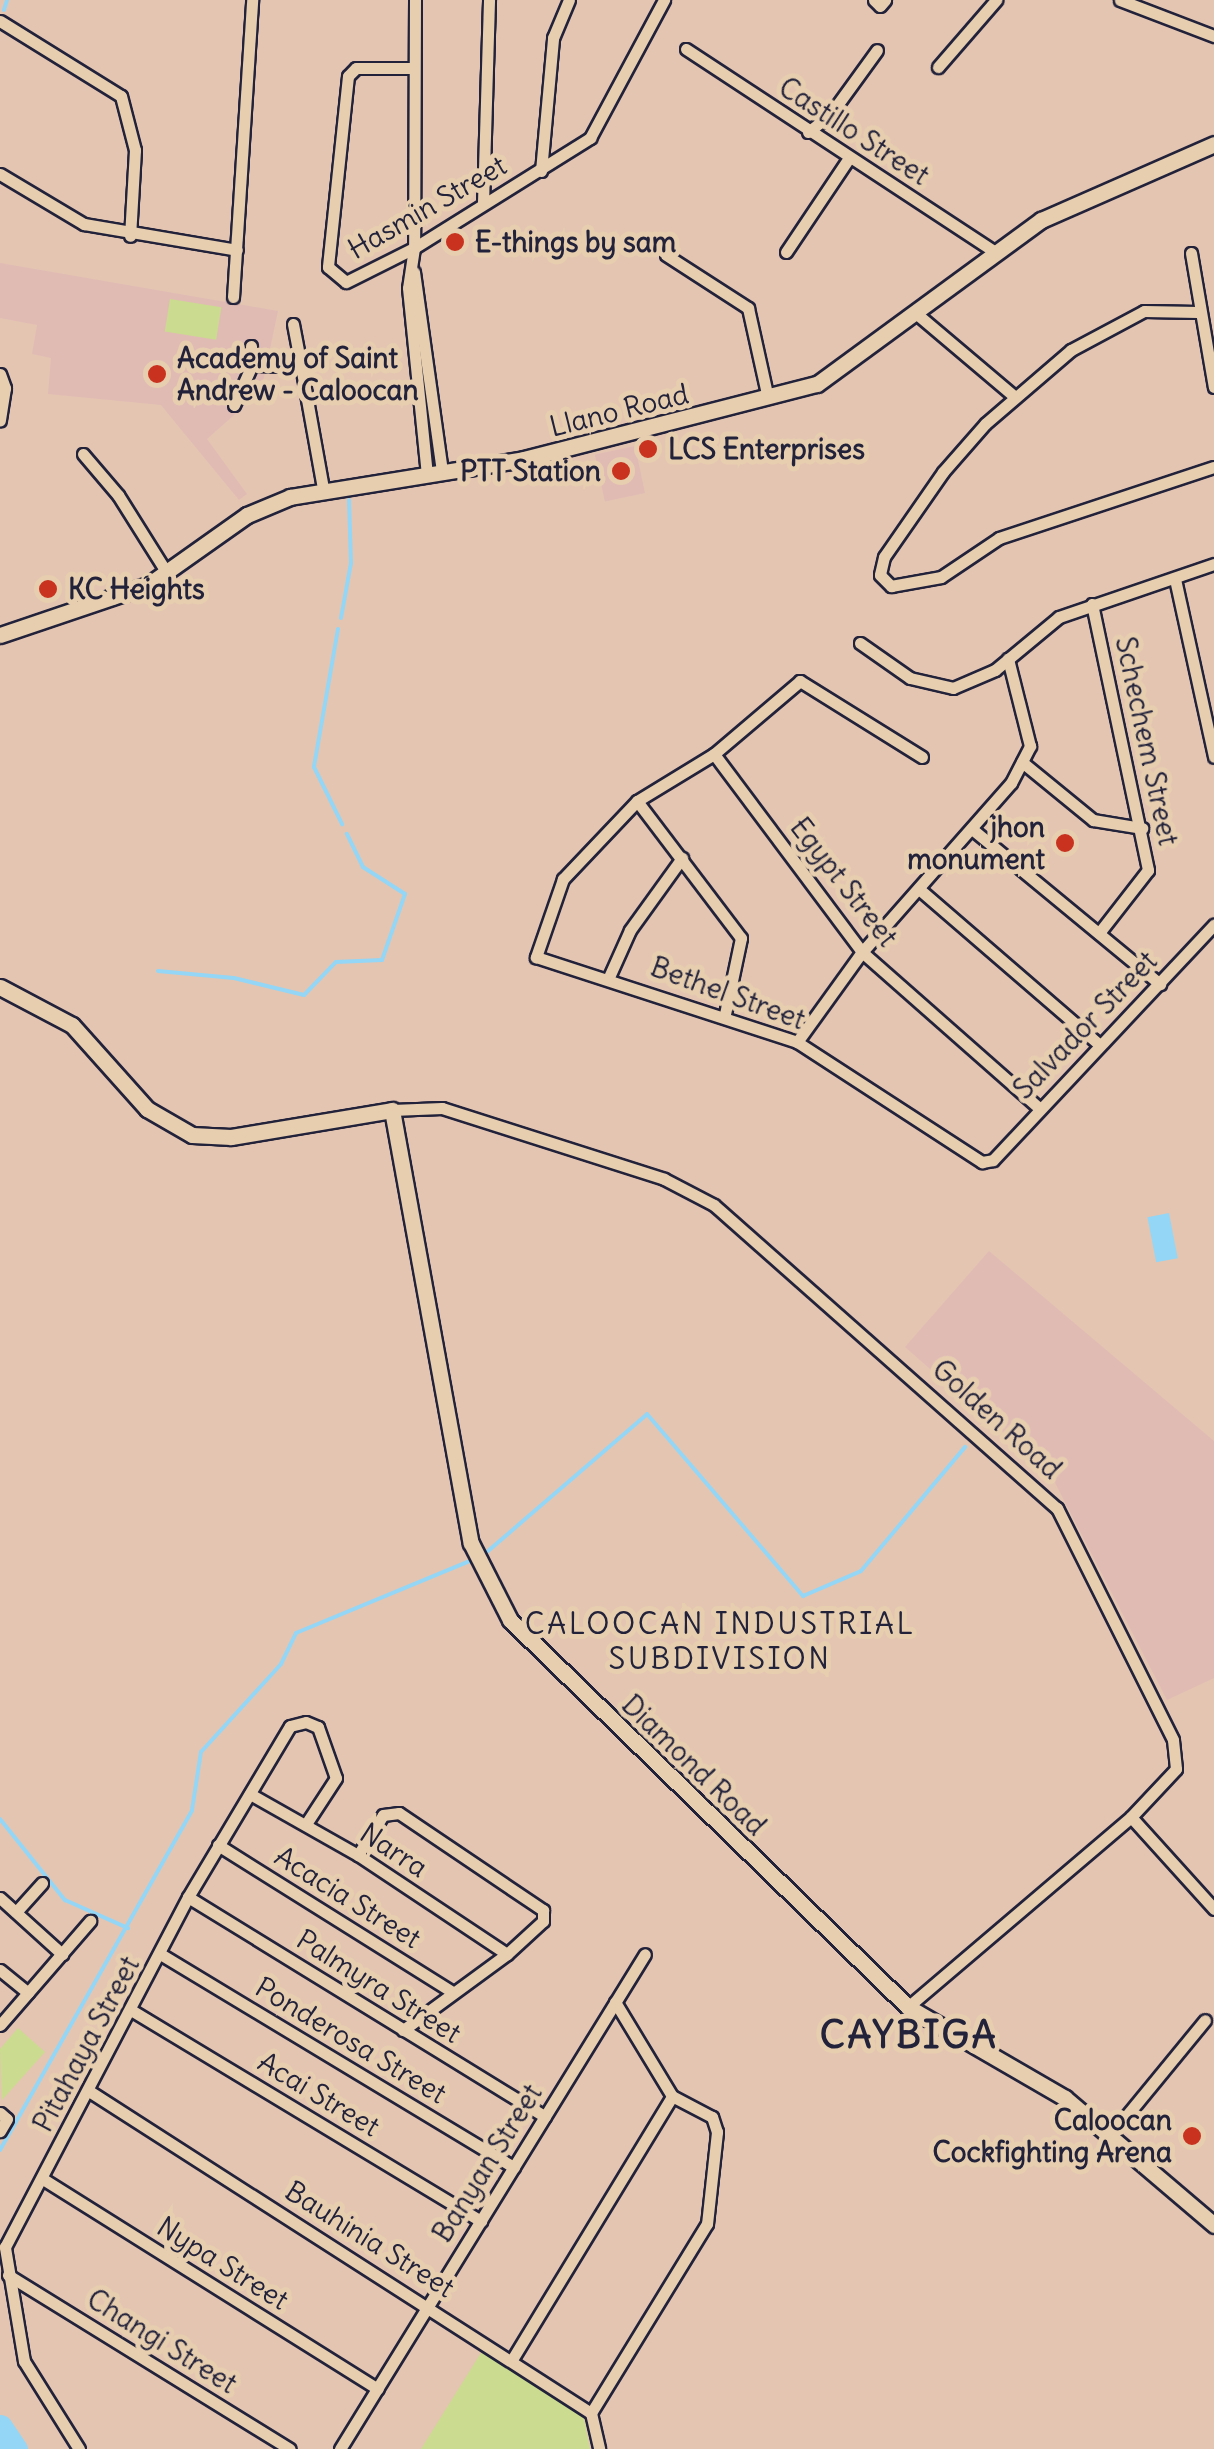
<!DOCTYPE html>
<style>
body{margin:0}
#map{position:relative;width:1214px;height:2449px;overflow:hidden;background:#e4c5b1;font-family:Delius,sans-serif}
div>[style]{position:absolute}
.built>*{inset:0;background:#e0bbb4;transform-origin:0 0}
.green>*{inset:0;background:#cbdb8f;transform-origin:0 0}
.water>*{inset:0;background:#94d6f6;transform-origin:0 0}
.stream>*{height:4px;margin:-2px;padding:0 2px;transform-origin:2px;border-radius:2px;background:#94d6f6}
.river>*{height:25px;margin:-12.5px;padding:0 12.5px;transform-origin:12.5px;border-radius:12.5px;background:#94d6f6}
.roads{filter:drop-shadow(2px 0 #22223b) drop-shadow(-2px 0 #22223b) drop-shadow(0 2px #22223b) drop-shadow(0 -2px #22223b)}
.street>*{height:11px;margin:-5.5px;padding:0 5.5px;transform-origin:5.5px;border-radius:5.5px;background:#e7ceaf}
.secondary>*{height:15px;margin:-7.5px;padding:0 7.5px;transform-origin:7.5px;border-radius:7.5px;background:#e7ceaf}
.dots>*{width:28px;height:28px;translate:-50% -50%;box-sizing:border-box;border:5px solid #e7ceaf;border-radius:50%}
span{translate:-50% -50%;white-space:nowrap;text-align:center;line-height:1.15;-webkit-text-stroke:10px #e7ceaf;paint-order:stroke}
.street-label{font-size:28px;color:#22223b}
.poi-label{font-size:28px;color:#22223b;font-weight:700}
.left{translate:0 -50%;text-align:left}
.right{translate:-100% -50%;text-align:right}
.neighbourhood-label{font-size:30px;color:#22223b;letter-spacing:2.5px}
.district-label{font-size:38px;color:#22223b;font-weight:700;letter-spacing:2.5px}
</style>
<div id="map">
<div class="built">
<i style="clip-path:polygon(0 263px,278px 311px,261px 391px,207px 439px,247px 494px,239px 500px,161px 405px,48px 394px,51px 358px,32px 354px,37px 325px,0 318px)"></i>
<i style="left:635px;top:446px;width:48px;height:41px;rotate:78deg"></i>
<i style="clip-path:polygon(989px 1251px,1214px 1441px,1214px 1678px,1167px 1700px,1051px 1475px,905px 1347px)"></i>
</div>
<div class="green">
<i style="left:170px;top:299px;width:52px;height:33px;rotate:9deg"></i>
<i style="clip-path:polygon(18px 2028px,45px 2052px,2px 2100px,0 2049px)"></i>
<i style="clip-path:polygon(484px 2348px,582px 2409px,590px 2449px,421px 2449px)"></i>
</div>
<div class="water">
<i style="left:1169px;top:1213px;width:46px;height:22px;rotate:79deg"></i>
</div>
<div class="stream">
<i style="left:4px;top:10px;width:10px;rotate:-73deg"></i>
<i style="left:341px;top:618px;width:56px;rotate:-79.7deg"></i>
<i style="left:351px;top:563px;width:63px;rotate:-91.8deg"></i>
<i style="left:338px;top:629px;width:140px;rotate:99.9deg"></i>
<i style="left:314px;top:767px;width:64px;rotate:63.8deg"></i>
<i style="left:158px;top:971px;width:76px;rotate:5.3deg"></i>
<i style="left:234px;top:978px;width:72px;rotate:13.7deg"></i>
<i style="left:304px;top:995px;width:46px;rotate:-45.9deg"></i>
<i style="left:336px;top:962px;width:46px;rotate:-2.5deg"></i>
<i style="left:382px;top:960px;width:70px;rotate:-70.8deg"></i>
<i style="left:405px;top:894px;width:50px;rotate:-147.3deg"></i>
<i style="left:363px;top:867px;width:37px;rotate:-116deg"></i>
<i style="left:481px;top:1557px;width:219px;rotate:-40.7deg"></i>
<i style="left:647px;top:1414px;width:240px;rotate:49.4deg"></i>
<i style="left:803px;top:1596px;width:63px;rotate:-23.3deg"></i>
<i style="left:861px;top:1571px;width:162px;rotate:-50deg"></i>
<i style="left:0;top:1819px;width:104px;rotate:51.3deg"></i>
<i style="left:65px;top:1900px;width:69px;rotate:24deg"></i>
<i style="left:0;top:2150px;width:390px;rotate:-60.5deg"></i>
<i style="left:192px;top:1810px;width:59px;rotate:-81.2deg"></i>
<i style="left:201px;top:1752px;width:119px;rotate:-47.7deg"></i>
<i style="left:281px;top:1664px;width:34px;rotate:-64deg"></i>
<i style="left:296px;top:1633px;width:191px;rotate:-22.5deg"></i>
</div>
<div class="river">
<i style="left:0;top:2427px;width:27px;rotate:56deg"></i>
</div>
<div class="roads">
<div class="street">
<i style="left:415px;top:0;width:248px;rotate:90.2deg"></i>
<i style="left:414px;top:248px;width:40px;rotate:98.5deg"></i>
<i style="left:408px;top:288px;width:187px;rotate:84.2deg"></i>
<i style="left:874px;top:0;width:8px;rotate:45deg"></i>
<i style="left:880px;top:6px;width:8px;rotate:-50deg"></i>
<i style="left:1120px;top:0;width:101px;rotate:21deg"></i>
<i style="left:0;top:21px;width:142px;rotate:31.8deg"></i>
<i style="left:121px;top:96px;width:56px;rotate:75.5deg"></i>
<i style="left:135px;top:150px;width:86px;rotate:93.3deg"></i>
<i style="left:686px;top:49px;width:371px;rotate:33.3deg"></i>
<i style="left:938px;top:67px;width:89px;rotate:-49.1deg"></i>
<i style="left:411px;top:68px;width:55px;rotate:180deg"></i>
<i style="left:356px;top:68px;width:11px;rotate:135deg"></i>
<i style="left:348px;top:76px;width:192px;rotate:96deg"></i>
<i style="left:328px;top:267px;width:23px;rotate:40deg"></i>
<i style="left:346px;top:282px;width:76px;rotate:-26.6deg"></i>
<i style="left:414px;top:248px;width:208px;rotate:-32deg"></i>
<i style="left:590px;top:138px;width:157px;rotate:-61.8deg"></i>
<i style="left:808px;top:132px;width:28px;rotate:-38deg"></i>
<i style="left:830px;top:115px;width:80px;rotate:-54.1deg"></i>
<i style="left:541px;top:171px;width:134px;rotate:-84.8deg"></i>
<i style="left:553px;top:38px;width:41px;rotate:-67.2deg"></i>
<i style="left:0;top:174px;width:98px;rotate:30.8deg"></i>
<i style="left:84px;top:224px;width:155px;rotate:9.6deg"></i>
<i style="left:483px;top:203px;width:203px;rotate:-88.3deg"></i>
<i style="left:786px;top:252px;width:113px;rotate:-56.2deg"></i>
<i style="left:1191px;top:253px;width:136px;rotate:80.3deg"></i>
<i style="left:666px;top:255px;width:98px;rotate:32.9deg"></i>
<i style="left:748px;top:308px;width:92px;rotate:77.5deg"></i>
<i style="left:414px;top:272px;width:202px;rotate:82deg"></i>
<i style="left:233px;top:297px;width:298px;rotate:-86.3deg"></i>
<i style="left:1198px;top:312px;width:54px;rotate:-178.9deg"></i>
<i style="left:1144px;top:311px;width:83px;rotate:151.9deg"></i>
<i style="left:1071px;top:350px;width:113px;rotate:139.3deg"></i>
<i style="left:985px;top:424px;width:64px;rotate:131.2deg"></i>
<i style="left:943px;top:472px;width:103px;rotate:124.8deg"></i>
<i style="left:884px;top:557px;width:18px;rotate:103deg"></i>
<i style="left:880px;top:575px;width:16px;rotate:45deg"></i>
<i style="left:891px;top:586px;width:51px;rotate:-10.2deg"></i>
<i style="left:941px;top:577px;width:70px;rotate:-33.9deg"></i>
<i style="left:999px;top:538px;width:226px;rotate:-18.3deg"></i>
<i style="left:918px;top:315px;width:127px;rotate:40.2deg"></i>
<i style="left:293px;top:324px;width:43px;rotate:79.2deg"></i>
<i style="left:251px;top:346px;width:19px;rotate:87deg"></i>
<i style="left:252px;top:365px;width:49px;rotate:1.2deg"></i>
<i style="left:301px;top:366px;width:124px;rotate:79.8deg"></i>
<i style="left:0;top:374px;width:15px;rotate:70deg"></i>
<i style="left:5px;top:388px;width:33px;rotate:99deg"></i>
<i style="left:234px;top:405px;width:44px;rotate:-65.8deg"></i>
<i style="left:83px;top:454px;width:54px;rotate:49.5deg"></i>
<i style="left:118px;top:495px;width:92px;rotate:57.9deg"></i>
<i style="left:1175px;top:579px;width:182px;rotate:77.6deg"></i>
<i style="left:1092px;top:604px;width:272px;rotate:78.1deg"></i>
<i style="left:1148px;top:870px;width:80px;rotate:127.9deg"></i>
<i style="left:860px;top:643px;width:61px;rotate:35deg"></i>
<i style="left:910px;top:678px;width:44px;rotate:13.1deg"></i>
<i style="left:953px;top:688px;width:46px;rotate:-23.2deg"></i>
<i style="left:995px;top:670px;width:83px;rotate:-39.6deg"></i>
<i style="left:1059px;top:617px;width:164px;rotate:-18.9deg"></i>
<i style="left:714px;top:754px;width:247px;rotate:53.2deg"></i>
<i style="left:862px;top:952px;width:236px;rotate:41.4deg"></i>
<i style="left:922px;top:757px;width:144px;rotate:-148.1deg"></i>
<i style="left:800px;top:681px;width:113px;rotate:139.7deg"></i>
<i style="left:714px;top:754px;width:90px;rotate:148.6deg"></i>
<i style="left:637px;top:801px;width:108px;rotate:133.5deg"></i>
<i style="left:563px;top:879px;width:83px;rotate:109.1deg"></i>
<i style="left:536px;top:957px;width:274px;rotate:18deg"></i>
<i style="left:797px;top:1042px;width:221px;rotate:33deg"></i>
<i style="left:982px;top:1162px;width:11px;rotate:-10deg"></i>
<i style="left:993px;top:1160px;width:323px;rotate:-46.8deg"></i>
<i style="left:1022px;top:762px;width:92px;rotate:39.2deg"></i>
<i style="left:1093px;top:820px;width:50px;rotate:9.3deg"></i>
<i style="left:637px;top:801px;width:172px;rotate:52.8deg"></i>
<i style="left:741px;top:938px;width:78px;rotate:101.9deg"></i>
<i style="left:972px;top:829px;width:244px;rotate:39.5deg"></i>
<i style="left:919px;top:889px;width:239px;rotate:40.8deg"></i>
<i style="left:609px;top:977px;width:51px;rotate:-65.9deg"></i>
<i style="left:630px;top:930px;width:89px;rotate:-54.2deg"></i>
<i style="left:797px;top:1042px;width:111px;rotate:-54.2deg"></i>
<i style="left:862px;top:952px;width:225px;rotate:-48.6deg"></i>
<i style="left:1011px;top:783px;width:42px;rotate:-62.8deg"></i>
<i style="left:1030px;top:746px;width:90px;rotate:-104.2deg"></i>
<i style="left:392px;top:1110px;width:50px;rotate:-2.3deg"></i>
<i style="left:442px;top:1108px;width:233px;rotate:17.7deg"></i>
<i style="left:664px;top:1179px;width:56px;rotate:27.5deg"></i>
<i style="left:714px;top:1205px;width:458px;rotate:41.5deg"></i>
<i style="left:1057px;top:1508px;width:259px;rotate:63.4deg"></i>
<i style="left:1173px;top:1740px;width:29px;rotate:84deg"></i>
<i style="left:1176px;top:1769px;width:66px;rotate:133.2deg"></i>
<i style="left:1131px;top:1817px;width:293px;rotate:139.6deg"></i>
<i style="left:250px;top:1794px;width:124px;rotate:29.5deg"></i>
<i style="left:358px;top:1855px;width:179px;rotate:33.6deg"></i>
<i style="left:1131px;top:1817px;width:124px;rotate:47.9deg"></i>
<i style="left:218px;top:1845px;width:276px;rotate:32.1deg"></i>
<i style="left:358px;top:1855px;width:47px;rotate:-58deg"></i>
<i style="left:383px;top:1815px;width:16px;rotate:-7deg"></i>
<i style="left:399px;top:1813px;width:174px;rotate:34deg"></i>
<i style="left:543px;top:1910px;width:11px;rotate:90deg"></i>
<i style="left:543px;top:1921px;width:49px;rotate:137.5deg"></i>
<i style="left:507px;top:1954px;width:129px;rotate:143.8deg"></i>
<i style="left:188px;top:1897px;width:419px;rotate:31.6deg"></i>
<i style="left:0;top:1898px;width:84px;rotate:42.1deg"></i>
<i style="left:16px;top:1912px;width:39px;rotate:-48deg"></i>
<i style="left:162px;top:1955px;width:411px;rotate:31.1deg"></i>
<i style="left:0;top:1970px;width:36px;rotate:39deg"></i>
<i style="left:131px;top:2010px;width:409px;rotate:31.1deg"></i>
<i style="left:0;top:2025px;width:138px;rotate:-49.1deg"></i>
<i style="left:89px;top:2091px;width:596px;rotate:32.68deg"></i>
<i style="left:591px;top:2413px;width:37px;rotate:77deg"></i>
<i style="left:0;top:2113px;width:9px;rotate:41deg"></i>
<i style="left:7px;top:2119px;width:14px;rotate:120deg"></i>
<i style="left:1109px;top:2137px;width:151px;rotate:-50.6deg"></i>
<i style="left:43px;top:2179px;width:395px;rotate:32.1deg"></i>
<i style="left:8px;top:2275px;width:331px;rotate:31.7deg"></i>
<i style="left:513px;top:2358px;width:306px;rotate:-58.7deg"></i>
<i style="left:591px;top:2413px;width:222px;rotate:-58.5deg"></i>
<i style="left:707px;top:2224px;width:93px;rotate:-83.8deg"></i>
<i style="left:717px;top:2132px;width:16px;rotate:-108deg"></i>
<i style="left:712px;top:2117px;width:45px;rotate:-152.3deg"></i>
<i style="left:672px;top:2096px;width:110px;rotate:-121.2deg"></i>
<i style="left:79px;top:2449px;width:104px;rotate:-122deg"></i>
<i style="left:24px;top:2361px;width:116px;rotate:-99.5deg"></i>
<i style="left:5px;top:2247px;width:395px;rotate:-62.4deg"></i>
<i style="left:188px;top:1897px;width:199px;rotate:-59.2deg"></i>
<i style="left:290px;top:1726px;width:16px;rotate:-14deg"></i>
<i style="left:306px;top:1722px;width:13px;rotate:23deg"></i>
<i style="left:318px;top:1727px;width:54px;rotate:70.6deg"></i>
<i style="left:336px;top:1778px;width:55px;rotate:123.1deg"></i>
<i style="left:340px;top:2449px;width:581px;rotate:-58.36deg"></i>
</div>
<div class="secondary">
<i style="left:0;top:635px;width:156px;rotate:-18.7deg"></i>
<i style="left:148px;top:585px;width:121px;rotate:-35.3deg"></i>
<i style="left:247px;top:515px;width:47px;rotate:-22.7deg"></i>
<i style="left:290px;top:497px;width:237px;rotate:-9.2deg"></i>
<i style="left:524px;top:459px;width:302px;rotate:-14.4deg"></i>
<i style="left:817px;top:384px;width:278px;rotate:-36.2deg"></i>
<i style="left:1041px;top:220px;width:189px;rotate:-23.7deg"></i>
<i style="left:0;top:987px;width:81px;rotate:27.8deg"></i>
<i style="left:72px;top:1025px;width:113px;rotate:48.2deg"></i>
<i style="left:147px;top:1109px;width:52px;rotate:30deg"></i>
<i style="left:192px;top:1135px;width:39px;rotate:3deg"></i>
<i style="left:231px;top:1137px;width:163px;rotate:-9.5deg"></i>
<i style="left:392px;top:1110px;width:440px;rotate:79.7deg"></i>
<i style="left:471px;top:1543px;width:86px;rotate:63.1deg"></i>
<i style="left:510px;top:1620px;width:555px;rotate:44.2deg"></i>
<i style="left:908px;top:2007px;width:181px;rotate:30.1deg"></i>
<i style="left:1065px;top:2098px;width:196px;rotate:40.4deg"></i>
</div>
</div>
<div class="dots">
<i style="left:455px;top:242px;background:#c8321e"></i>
<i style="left:157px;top:374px;background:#c8321e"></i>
<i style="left:648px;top:449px;background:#c8321e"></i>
<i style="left:621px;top:471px;background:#c8321e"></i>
<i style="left:48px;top:589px;background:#c8321e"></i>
<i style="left:1065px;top:843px;background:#c8321e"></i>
<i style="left:1192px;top:2136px;background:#c8321e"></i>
</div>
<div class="street-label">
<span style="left:854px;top:131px;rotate:33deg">Castillo Street</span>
<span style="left:427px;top:207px;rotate:-30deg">Hasmin Street</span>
<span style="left:619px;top:410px;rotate:-14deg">Llano Road</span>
<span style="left:1147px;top:741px;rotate:78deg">Schechem Street</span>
<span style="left:844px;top:882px;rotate:52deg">Egypt Street</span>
<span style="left:728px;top:993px;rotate:20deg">Bethel Street</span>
<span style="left:1085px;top:1025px;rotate:-46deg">Salvador Street</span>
<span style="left:997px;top:1419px;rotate:42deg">Golden Road</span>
<span style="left:694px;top:1765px;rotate:44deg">Diamond Road</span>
<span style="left:394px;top:1850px;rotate:33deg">Narra</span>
<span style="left:348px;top:1897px;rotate:32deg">Acacia Street</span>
<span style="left:379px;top:1986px;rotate:32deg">Palmyra Street</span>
<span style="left:351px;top:2040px;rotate:31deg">Ponderosa Street</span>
<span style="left:86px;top:2044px;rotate:-62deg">Pitahaya Street</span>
<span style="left:319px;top:2094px;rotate:31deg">Acai Street</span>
<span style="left:487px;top:2163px;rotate:-58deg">Banyan Street</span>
<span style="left:370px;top:2239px;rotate:32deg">Bauhinia Street</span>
<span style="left:223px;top:2263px;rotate:32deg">Nypa Street</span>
<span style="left:162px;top:2341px;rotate:32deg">Changi Street</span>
</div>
<div class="poi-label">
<span class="left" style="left:475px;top:242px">E-things by sam</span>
<span class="left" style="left:177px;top:374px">Academy of Saint<br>Andrew - Caloocan</span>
<span class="left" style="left:668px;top:449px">LCS Enterprises</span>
<span class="right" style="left:601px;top:471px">PTT Station</span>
<span class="left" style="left:68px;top:589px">KC Heights</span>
<span class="right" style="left:1045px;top:843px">jhon<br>monument</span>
<span class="right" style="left:1172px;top:2136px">Caloocan<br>Cockfighting Arena</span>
</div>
<div class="neighbourhood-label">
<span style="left:720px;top:1640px">CALOOCAN INDUSTRIAL<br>SUBDIVISION</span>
</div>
<div class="district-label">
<span style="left:909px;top:2035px">CAYBIGA</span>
</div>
</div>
